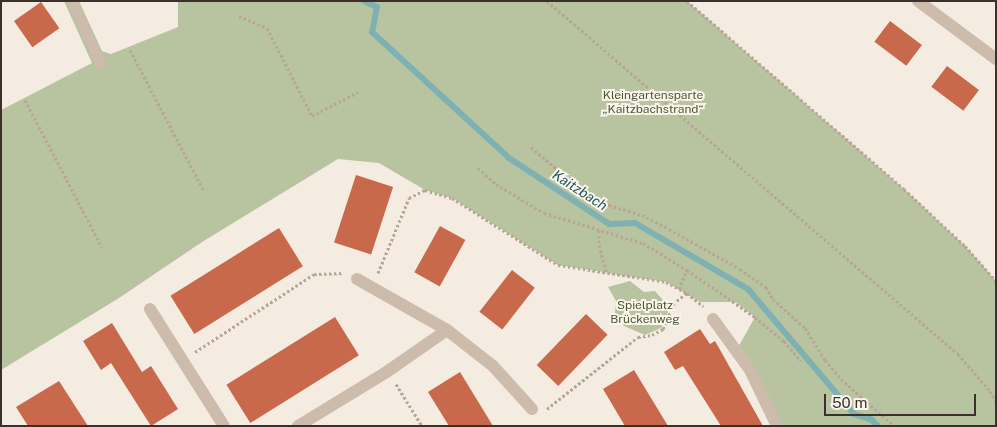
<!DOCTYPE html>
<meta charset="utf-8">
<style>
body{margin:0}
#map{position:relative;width:997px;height:427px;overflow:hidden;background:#f4ebe1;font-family:"Public Sans",sans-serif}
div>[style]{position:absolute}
.green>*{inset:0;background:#b8c4a0}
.stream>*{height:6px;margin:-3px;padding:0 3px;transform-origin:3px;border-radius:3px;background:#7fb0b2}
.building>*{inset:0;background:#c8694b;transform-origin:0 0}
.path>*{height:3px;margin-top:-1.5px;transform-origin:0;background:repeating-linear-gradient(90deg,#b9a596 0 2.5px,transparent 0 5px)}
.lane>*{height:11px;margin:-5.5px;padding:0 5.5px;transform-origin:5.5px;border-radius:5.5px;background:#cdbbac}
.street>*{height:12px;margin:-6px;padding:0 6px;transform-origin:6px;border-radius:6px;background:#cdbbac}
span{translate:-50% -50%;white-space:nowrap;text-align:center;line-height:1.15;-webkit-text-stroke:4px #fbf5ee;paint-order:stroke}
.park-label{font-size:12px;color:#4a5a2e}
.water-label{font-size:14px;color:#1f5a5e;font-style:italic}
.frame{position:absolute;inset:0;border:2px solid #3b302b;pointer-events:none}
.scale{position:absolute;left:824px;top:394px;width:152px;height:22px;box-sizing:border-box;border:2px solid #3b302b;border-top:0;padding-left:6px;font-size:15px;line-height:18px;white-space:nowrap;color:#3b302b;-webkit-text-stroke:4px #fbf5ee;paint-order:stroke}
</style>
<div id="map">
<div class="green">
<i style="clip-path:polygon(64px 1px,79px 1px,102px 51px,111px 54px,178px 27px,178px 1px,687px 1px,904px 189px,965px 246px,996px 281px,996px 426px,777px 426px,736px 351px,755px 317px,735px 302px,700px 302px,666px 282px,558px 265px,452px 198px,425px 190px,379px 163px,338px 159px,202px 242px,119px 298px,1px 370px,1px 110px,92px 63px)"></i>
<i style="clip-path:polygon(630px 281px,644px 292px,655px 291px,669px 307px,666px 320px,661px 328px,645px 335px,624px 326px,615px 313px,616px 301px,608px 287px)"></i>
</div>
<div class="stream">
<i style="left:364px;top:1px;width:14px;rotate:25deg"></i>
<i style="left:377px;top:7px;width:25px;rotate:101deg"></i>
<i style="left:372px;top:32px;width:186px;rotate:42.6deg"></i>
<i style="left:509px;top:158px;width:120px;rotate:33.4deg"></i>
<i style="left:609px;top:224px;width:26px;rotate:-2deg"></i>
<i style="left:635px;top:223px;width:131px;rotate:30.3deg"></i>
<i style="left:748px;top:289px;width:164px;rotate:49.7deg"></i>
<i style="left:854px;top:414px;width:19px;rotate:18deg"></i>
<i style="left:872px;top:420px;width:8px;rotate:45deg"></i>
</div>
<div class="building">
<i style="left:41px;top:2px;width:32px;height:33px;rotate:55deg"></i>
<i style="left:890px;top:21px;width:40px;height:26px;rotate:37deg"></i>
<i style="left:947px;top:66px;width:40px;height:26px;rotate:37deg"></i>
<i style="left:356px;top:175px;width:39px;height:71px;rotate:18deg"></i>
<i style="left:440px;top:226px;width:29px;height:53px;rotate:29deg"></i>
<i style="left:279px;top:228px;width:45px;height:128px;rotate:58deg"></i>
<i style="left:512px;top:270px;width:29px;height:53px;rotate:38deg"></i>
<i style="left:586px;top:314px;width:30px;height:71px;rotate:44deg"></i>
<i style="left:335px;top:317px;width:45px;height:128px;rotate:58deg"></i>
<i style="clip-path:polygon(112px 323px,142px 372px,151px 366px,178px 409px,151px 426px,111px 363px,101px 370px,83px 341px)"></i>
<i style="clip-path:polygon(700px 329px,710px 344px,715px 341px,763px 426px,721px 426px,683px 366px,675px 370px,664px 352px)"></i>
<i style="clip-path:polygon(634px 370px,668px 426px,625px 426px,603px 389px)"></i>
<i style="clip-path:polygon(460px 372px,493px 426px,449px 426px,428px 392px)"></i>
<i style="clip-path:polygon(59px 381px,88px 426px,28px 426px,16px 407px)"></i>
</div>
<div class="path">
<i style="left:547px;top:1px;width:542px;rotate:40.66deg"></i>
<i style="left:958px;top:354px;width:49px;rotate:49.1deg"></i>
<i style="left:990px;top:391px;width:12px;rotate:59deg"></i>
<i style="left:687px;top:1px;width:287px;rotate:40.9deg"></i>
<i style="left:904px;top:189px;width:83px;rotate:43.1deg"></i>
<i style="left:965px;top:246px;width:47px;rotate:48.5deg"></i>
<i style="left:239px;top:16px;width:30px;rotate:23deg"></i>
<i style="left:267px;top:28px;width:99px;rotate:62.9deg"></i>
<i style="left:312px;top:116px;width:52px;rotate:-27.6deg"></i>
<i style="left:130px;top:50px;width:159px;rotate:62.3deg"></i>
<i style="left:25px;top:100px;width:166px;rotate:62.4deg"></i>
<i style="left:531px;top:147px;width:71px;rotate:40.4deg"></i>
<i style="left:585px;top:193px;width:27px;rotate:27deg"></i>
<i style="left:609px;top:205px;width:34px;rotate:17deg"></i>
<i style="left:642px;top:215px;width:30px;rotate:27deg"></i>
<i style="left:669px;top:229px;width:81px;rotate:29.4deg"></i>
<i style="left:740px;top:269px;width:32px;rotate:35deg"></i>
<i style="left:766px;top:287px;width:14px;rotate:60deg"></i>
<i style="left:773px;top:299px;width:43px;rotate:42.2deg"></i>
<i style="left:805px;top:328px;width:38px;rotate:58deg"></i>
<i style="left:825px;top:360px;width:25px;rotate:50deg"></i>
<i style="left:841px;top:379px;width:71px;rotate:41.6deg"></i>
<i style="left:478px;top:168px;width:24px;rotate:42deg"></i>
<i style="left:496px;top:184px;width:56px;rotate:31.1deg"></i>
<i style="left:544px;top:213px;width:103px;rotate:16.9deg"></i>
<i style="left:643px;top:243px;width:52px;rotate:31.5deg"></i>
<i style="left:687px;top:270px;width:83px;rotate:34.7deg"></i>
<i style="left:755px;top:317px;width:38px;rotate:40deg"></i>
<i style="left:784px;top:341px;width:26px;rotate:50deg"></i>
<i style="left:599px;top:230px;width:15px;rotate:90deg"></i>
<i style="left:599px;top:245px;width:28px;rotate:75deg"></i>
<i style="left:378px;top:273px;width:81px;rotate:-67.5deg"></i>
<i style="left:409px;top:198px;width:18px;rotate:-27deg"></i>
<i style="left:425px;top:190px;width:28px;rotate:17deg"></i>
<i style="left:452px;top:198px;width:125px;rotate:32.3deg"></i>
<i style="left:558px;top:265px;width:109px;rotate:8.9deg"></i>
<i style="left:666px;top:282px;width:24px;rotate:28deg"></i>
<i style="left:687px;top:293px;width:21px;rotate:39deg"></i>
<i style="left:679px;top:289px;width:21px;rotate:-67deg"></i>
<i style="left:669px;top:307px;width:23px;rotate:-38deg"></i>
<i style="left:195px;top:352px;width:142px;rotate:-33.2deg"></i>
<i style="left:314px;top:274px;width:29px;rotate:-2deg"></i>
<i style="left:396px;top:384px;width:49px;rotate:58.2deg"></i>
<i style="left:547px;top:409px;width:116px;rotate:-38.4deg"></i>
<i style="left:638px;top:337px;width:14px;rotate:-8deg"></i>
<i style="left:652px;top:335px;width:13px;rotate:-29deg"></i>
<i style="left:663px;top:329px;width:28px;rotate:-67deg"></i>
</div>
<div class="lane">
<i style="left:72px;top:1px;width:68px;rotate:65.7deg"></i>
</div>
<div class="street">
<i style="left:918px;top:1px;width:97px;rotate:36.6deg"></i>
<i style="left:357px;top:279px;width:103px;rotate:29.5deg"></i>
<i style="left:447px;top:330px;width:58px;rotate:38deg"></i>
<i style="left:493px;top:366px;width:58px;rotate:47.8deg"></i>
<i style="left:150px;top:309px;width:138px;rotate:57.7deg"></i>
<i style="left:713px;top:319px;width:63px;rotate:54deg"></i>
<i style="left:750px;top:370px;width:62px;rotate:64.3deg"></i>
<i style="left:298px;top:426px;width:105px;rotate:-31.4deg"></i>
<i style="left:388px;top:371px;width:72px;rotate:-34.8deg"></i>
</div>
<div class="park-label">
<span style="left:653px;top:103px">Kleingartensparte<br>„Kaitzbachstrand“</span>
<span style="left:645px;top:313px">Spielplatz<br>Brückenweg</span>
</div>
<div class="water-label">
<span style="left:580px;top:190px;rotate:33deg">Kaitzbach</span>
</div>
<div class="frame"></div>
<div class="scale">50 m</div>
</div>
